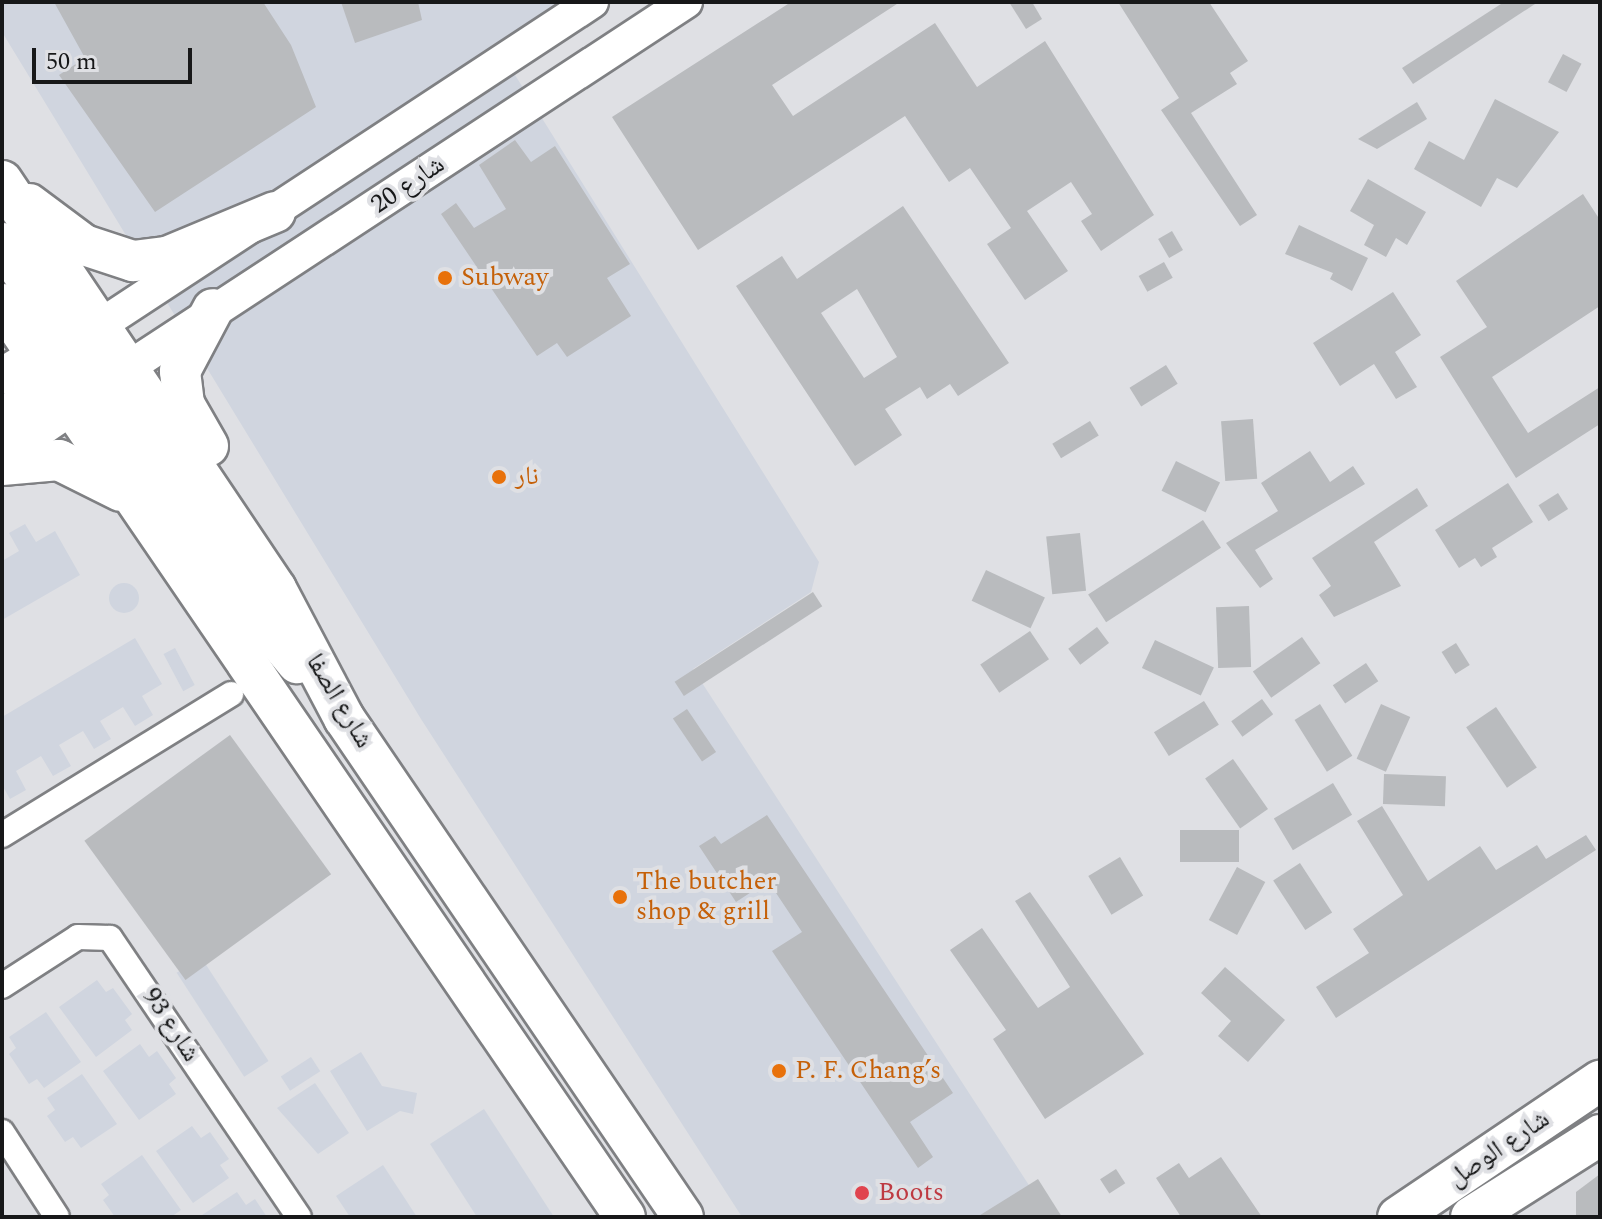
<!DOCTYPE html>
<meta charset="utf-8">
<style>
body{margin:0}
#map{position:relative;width:1602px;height:1219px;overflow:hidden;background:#dfe0e4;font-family:Spectral,"Noto Naskh Arabic",serif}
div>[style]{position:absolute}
.built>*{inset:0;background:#d0d5df;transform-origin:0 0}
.round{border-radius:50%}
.building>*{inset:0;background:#b9bbbe;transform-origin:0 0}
.roads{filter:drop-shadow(2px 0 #7f8083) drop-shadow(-2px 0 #7f8083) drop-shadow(0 2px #7f8083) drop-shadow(0 -2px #7f8083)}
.minor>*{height:24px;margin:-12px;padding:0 12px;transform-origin:12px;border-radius:12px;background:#fff}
.tertiary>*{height:32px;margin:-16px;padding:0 16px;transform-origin:16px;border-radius:16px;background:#fff}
.secondary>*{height:36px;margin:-18px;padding:0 18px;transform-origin:18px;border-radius:18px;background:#fff}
.primary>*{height:40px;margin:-20px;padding:0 20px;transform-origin:20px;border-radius:20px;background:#fff}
.dots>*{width:22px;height:22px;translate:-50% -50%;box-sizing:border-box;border:4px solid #dfe0e4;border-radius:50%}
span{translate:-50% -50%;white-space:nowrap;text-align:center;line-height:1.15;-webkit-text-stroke:8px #dfe0e4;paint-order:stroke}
.street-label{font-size:26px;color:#171819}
.food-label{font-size:26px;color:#c56008}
.left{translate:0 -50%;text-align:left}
.health-label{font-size:26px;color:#be3a42}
.frame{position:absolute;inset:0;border:4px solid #171819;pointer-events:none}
.scale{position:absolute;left:32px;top:48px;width:160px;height:36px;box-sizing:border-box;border:4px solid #171819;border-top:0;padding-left:10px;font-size:24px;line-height:28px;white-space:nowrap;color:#171819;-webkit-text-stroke:6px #dfe0e4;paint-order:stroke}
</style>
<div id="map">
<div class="built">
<i style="clip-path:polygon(2px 2px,571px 2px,500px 51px,819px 562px,811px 592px,693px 669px,1036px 1196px,1005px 1217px,742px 1217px,421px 719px,2px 32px)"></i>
<i style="clip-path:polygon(25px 524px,36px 542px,55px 531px,80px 575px,2px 620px,2px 561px,19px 551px,9px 533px)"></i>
<i class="round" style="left:109px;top:583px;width:30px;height:30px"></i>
<i style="clip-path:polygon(135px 638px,162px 684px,142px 696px,153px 715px,135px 726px,123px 707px,100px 721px,111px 739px,94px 749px,83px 731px,59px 745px,71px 766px,53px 776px,41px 756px,16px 771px,26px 790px,10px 799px,2px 785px,2px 717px)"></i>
<i style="left:175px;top:648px;width:42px;height:13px;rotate:62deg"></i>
<i style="left:201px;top:957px;width:124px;height:29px;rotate:57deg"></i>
<i style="clip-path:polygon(97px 980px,106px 992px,113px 988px,132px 1014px,125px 1020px,132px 1030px,96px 1057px,59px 1007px)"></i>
<i style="clip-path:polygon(46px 1012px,81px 1062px,44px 1088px,37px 1079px,29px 1084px,9px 1054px,16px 1048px,9px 1037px)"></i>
<i style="clip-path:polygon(140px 1044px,149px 1057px,157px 1051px,176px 1078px,169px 1084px,176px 1094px,139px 1120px,103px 1071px)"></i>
<i style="clip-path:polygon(361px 1052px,382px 1086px,417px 1093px,413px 1114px,400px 1111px,367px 1131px,330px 1071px)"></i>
<i style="left:311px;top:1057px;width:17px;height:36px;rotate:57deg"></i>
<i style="clip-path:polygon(82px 1074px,117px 1124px,81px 1148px,73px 1137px,65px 1142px,47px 1116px,55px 1110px,47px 1098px)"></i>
<i style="clip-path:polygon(315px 1083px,349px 1133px,318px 1154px,277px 1108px)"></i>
<i style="clip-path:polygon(484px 1109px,554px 1217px,477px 1217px,430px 1144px)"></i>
<i style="clip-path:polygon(192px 1126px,201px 1138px,210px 1132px,229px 1159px,220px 1165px,229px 1178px,193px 1203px,156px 1151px)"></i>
<i style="clip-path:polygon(142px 1155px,181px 1210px,171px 1217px,115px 1217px,103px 1200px,109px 1195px,101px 1184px)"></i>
<i style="clip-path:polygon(383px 1165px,417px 1217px,350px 1217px,336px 1196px)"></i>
<i style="clip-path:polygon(237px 1192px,246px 1205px,255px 1199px,267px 1217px,199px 1217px)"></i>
</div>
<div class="building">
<i style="clip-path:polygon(54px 2px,263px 2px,291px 45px,316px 107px,155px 212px,59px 75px,85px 58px)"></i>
<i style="clip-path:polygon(341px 2px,418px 2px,422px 20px,355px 43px)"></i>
<i style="clip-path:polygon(791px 2px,900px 2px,772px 85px,793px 116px,935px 23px,977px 87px,1045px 41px,1154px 215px,1101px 251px,1081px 221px,1092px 214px,1071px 182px,1027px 211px,1068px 271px,1025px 300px,987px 244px,1011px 228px,970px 168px,949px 182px,905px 116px,698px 250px,612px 117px)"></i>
<i style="clip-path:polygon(1009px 2px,1032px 2px,1042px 19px,1026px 29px)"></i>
<i style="clip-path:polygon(1118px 2px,1209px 2px,1248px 61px,1230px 73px,1237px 84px,1191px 113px,1257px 215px,1240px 226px,1161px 110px,1179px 98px)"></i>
<i style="clip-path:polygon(1504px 2px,1538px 2px,1413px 84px,1402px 68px)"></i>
<i style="left:1563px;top:54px;width:21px;height:32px;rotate:28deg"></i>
<i style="clip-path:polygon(1495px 99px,1559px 132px,1517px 188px,1497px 178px,1481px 207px,1414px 169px,1429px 141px,1464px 160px)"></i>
<i style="clip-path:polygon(1417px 102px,1427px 119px,1377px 149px,1358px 139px)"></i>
<i style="clip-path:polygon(515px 140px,531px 162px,555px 146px,630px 264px,607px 278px,631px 316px,567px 357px,557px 343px,537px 356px,441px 214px,456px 203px,474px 228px,506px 209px,479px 165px)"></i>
<i style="clip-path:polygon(1368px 179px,1426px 212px,1407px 245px,1396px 238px,1386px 257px,1364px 245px,1374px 225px,1350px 211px)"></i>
<i style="clip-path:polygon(1583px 194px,1600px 220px,1600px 306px,1492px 377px,1528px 433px,1600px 387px,1600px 424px,1516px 478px,1440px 357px,1487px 327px,1456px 281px)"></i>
<i style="clip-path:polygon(evenodd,903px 206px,1009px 363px,958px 396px,950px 384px,927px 399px,920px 387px,885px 409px,902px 435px,855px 466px,736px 286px,782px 256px,797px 279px,903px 206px,857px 289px,897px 357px,864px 378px,821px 313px,857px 289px)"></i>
<i style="clip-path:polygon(1299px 225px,1368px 258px,1352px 291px,1330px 279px,1333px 273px,1285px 254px)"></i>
<i style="left:1172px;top:231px;width:22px;height:16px;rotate:60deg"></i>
<i style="left:1164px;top:262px;width:18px;height:29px;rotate:61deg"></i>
<i style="clip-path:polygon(1393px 292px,1421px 335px,1395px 352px,1417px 387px,1396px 399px,1374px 364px,1340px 386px,1313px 343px)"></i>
<i style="left:1166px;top:365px;width:22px;height:43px;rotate:58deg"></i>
<i style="left:1253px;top:419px;width:60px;height:32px;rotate:86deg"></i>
<i style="left:1090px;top:421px;width:17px;height:44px;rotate:59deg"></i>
<i style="clip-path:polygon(1310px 451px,1330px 482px,1353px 466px,1365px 484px,1255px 550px,1273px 579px,1260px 588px,1226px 543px,1278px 511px,1261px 483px)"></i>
<i style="left:1176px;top:461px;width:49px;height:33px;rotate:26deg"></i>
<i style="clip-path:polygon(1508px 483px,1533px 522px,1492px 548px,1497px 557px,1481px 567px,1475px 558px,1459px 568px,1435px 530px)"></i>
<i style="clip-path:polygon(1417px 488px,1428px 506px,1374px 542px,1401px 586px,1334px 617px,1319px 595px,1331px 586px,1312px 558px)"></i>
<i style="left:1558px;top:493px;width:19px;height:23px;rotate:58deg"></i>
<i style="left:1203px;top:520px;width:33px;height:137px;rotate:57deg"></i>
<i style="left:1080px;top:533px;width:58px;height:34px;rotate:84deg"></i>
<i style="left:986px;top:570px;width:65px;height:34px;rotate:25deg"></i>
<i style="left:813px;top:592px;width:17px;height:165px;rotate:57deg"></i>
<i style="left:1249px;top:606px;width:61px;height:33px;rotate:88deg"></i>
<i style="left:1097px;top:627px;width:20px;height:36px;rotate:53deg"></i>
<i style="left:1030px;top:631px;width:34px;height:60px;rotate:56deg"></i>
<i style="left:1302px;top:637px;width:32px;height:60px;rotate:55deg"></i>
<i style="left:1155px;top:640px;width:65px;height:31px;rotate:25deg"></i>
<i style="left:1456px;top:643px;width:26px;height:17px;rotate:58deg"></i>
<i style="left:1366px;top:663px;width:22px;height:40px;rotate:56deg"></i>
<i style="left:1262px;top:699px;width:19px;height:38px;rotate:54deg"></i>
<i style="left:1204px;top:701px;width:28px;height:59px;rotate:58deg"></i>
<i style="left:1320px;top:704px;width:61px;height:30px;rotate:58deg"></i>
<i style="left:1381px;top:704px;width:32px;height:60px;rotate:24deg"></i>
<i style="left:1496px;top:707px;width:73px;height:36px;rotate:56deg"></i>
<i style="left:687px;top:709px;width:52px;height:17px;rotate:56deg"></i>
<i style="left:230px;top:735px;width:172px;height:180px;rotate:54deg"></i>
<i style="left:1233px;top:759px;width:61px;height:34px;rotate:55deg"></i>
<i style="left:1384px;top:774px;width:62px;height:30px;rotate:2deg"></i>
<i style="left:1333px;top:783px;width:37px;height:69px;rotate:59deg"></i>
<i style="clip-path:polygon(1382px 806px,1428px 881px,1480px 846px,1496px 870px,1537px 845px,1546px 859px,1586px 835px,1596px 850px,1336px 1018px,1316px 987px,1369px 953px,1353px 929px,1403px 895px,1357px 821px)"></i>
<i style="clip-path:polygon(767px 815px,953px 1093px,910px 1122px,933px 1157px,918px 1168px,772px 951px,802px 932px,768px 881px,736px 902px,699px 846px,715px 836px,721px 844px)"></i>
<i style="left:1180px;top:830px;width:59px;height:32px"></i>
<i style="left:1120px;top:857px;width:45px;height:37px;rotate:59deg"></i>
<i style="left:1300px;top:863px;width:59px;height:32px;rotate:57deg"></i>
<i style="left:1237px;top:867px;width:32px;height:60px;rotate:28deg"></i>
<i style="clip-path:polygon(1030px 892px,1144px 1054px,1045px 1119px,993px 1039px,1006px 1030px,950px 950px,982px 928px,1038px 1008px,1070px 987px,1015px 901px)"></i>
<i style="clip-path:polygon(1225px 967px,1285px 1020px,1248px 1062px,1218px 1036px,1231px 1021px,1201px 993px)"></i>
<i style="clip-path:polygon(1221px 1157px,1262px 1217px,1181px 1217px,1156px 1178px,1179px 1163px,1189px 1178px)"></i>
<i style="left:1116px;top:1169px;width:17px;height:19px;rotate:57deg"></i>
<i style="clip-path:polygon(1600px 1174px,1600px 1217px,1576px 1217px,1576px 1192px)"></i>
<i style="clip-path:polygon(1038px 1179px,1062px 1217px,977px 1217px)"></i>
</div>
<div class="roads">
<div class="minor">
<i style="left:2px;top:835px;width:269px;rotate:-31.6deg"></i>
<i style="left:2px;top:986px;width:90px;rotate:-32.8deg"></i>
<i style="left:78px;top:937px;width:32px;rotate:2deg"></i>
<i style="left:110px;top:938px;width:337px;rotate:55.9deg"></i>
<i style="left:2px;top:1132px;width:101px;rotate:57.1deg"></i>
</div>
<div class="tertiary">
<i style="left:99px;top:326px;width:590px;rotate:-33.31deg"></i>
<i style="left:129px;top:367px;width:666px;rotate:-33.24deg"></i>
</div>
<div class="secondary">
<i style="left:2px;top:376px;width:66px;rotate:-30.8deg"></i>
<i style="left:2px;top:420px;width:93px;rotate:-41.9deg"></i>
<i style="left:2px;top:454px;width:115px;rotate:-34.4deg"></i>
</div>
<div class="primary">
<i style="left:2px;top:181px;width:491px;rotate:56.1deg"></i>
<i style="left:276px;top:589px;width:146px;rotate:62.2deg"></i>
<i style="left:344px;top:718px;width:603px;rotate:55.81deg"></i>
<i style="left:29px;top:204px;width:69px;rotate:36.7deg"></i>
<i style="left:84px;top:245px;width:52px;rotate:18.1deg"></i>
<i style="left:133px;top:261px;width:34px;rotate:-7deg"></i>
<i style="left:167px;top:257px;width:117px;rotate:-22.6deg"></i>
<i style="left:2px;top:243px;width:115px;rotate:55.6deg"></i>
<i style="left:67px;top:338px;width:42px;rotate:36.3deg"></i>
<i style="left:2px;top:304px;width:1105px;rotate:55.69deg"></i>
<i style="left:36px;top:357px;width:34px;rotate:3deg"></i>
<i style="left:70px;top:359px;width:29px;rotate:35deg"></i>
<i style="left:94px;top:376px;width:258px;rotate:56.4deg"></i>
<i style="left:237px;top:591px;width:94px;rotate:50.2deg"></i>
<i style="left:208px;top:446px;width:48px;rotate:-119.7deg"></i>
<i style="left:184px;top:404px;width:33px;rotate:-97deg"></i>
<i style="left:180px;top:371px;width:70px;rotate:-62deg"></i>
<i style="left:2px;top:465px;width:57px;rotate:-5deg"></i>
<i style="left:59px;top:460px;width:69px;rotate:26.6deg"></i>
<i style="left:1398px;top:1217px;width:244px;rotate:-34deg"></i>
<i style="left:1471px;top:1217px;width:153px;rotate:-32.4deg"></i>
</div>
</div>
<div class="dots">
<i style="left:445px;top:278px;background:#e8710a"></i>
<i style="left:499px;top:477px;background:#e8710a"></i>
<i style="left:620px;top:897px;background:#e8710a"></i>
<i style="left:779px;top:1071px;background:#e8710a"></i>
<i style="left:862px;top:1193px;background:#e0444e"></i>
</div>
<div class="street-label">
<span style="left:408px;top:185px;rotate:-34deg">شارع 20</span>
<span style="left:339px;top:701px;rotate:59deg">شارع الصفا</span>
<span style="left:171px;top:1025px;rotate:57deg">شارع 93</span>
<span style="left:1499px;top:1149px;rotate:-34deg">شارع الوصل</span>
</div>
<div class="food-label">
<span class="left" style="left:461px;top:278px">Subway</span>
<span class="left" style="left:515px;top:477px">نار</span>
<span class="left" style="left:636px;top:897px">The butcher<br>shop &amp; grill</span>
<span class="left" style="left:795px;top:1071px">P. F. Chang’s</span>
</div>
<div class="health-label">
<span class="left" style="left:878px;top:1193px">Boots</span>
</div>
<div class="frame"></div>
<div class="scale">50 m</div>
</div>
